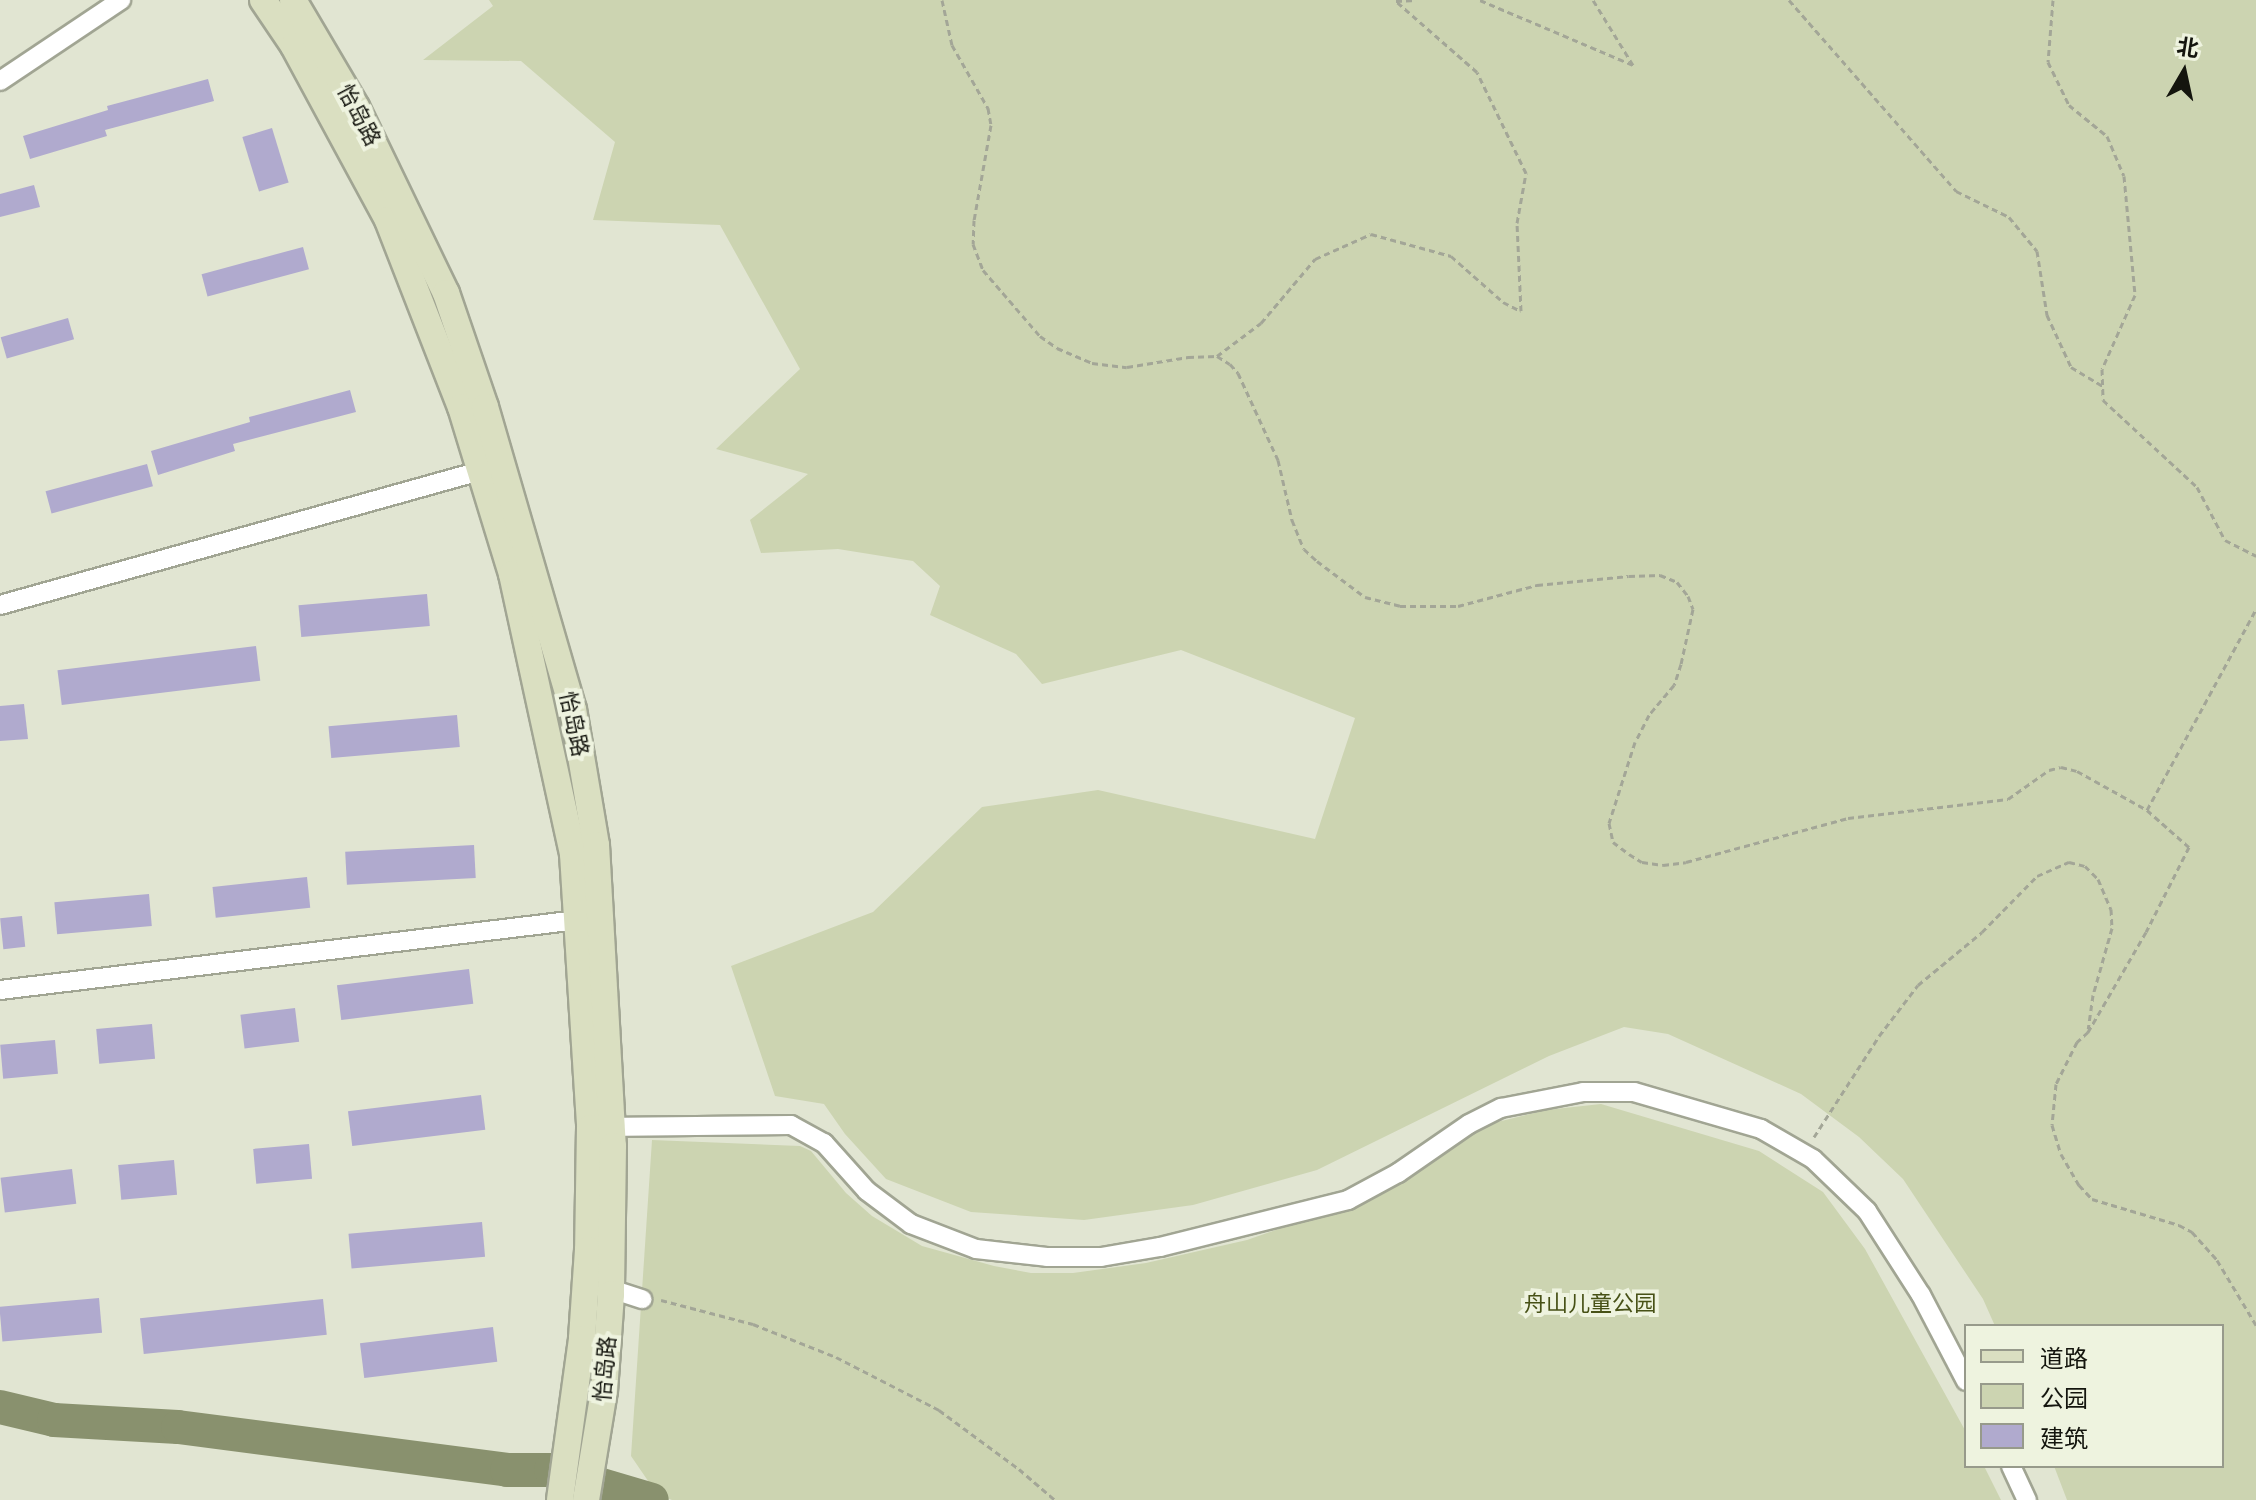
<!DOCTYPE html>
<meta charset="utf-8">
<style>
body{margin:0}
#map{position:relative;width:2256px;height:1500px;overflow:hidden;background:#e1e5d2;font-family:Arial,"Noto Sans SC",sans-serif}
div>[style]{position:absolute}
.green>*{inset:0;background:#ccd4b1}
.river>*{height:34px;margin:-17px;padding:0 17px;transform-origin:17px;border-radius:17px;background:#89916e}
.building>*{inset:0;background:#b0aace;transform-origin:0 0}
.path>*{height:3px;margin-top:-1.5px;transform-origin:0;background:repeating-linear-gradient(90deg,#a3a697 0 6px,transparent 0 10px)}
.roads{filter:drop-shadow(2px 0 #a1a593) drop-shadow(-2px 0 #a1a593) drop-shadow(0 2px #a1a593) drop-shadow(0 -2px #a1a593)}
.street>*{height:18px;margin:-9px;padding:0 9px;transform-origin:9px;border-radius:9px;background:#fff}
.secondary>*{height:26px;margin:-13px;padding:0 13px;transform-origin:13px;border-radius:13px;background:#dadfc1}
span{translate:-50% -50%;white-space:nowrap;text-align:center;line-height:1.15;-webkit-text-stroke:8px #eef3df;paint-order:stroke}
.street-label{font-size:22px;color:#14150e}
.park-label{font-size:22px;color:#475116}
.legend{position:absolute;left:1964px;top:1324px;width:260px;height:144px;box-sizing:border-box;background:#eef3df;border:2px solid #979a8b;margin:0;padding:10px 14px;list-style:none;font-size:24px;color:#14150e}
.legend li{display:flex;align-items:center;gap:16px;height:40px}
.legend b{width:40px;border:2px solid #979a8b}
.north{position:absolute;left:2144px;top:32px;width:80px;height:80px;-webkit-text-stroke:6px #eef3df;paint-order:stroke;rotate:9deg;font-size:22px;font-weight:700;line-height:32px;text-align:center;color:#14150e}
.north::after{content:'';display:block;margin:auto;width:28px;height:36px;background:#14150e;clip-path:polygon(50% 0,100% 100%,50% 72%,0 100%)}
</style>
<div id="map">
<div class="green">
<i style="clip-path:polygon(489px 0,2256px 0,2256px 1500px,2067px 1500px,2054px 1466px,2222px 1466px,2222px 1326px,1995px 1326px,1983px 1299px,1903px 1179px,1859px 1137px,1801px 1094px,1668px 1034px,1624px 1027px,1549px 1056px,1317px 1170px,1193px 1205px,1084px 1220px,971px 1212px,886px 1179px,845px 1134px,824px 1104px,775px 1096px,731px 966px,873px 912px,982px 807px,1098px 790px,1315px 839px,1355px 718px,1181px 650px,1042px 684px,1016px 654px,930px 615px,940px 586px,913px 561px,838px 549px,761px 553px,750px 520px,808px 474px,716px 449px,800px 369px,720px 225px,593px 220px,615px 142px,521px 61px,423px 60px,493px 6px)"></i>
<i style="clip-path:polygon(1601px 1104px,1759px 1151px,1823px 1192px,1865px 1249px,1966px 1432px,1966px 1466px,1984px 1466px,2001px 1500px,672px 1500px,657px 1494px,631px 1456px,652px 1140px,800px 1146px,811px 1151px,846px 1193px,872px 1216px,922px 1246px,994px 1266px,1031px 1273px,1073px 1273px,1146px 1263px,1247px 1240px,1381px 1193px,1485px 1125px,1546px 1110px)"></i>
</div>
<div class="river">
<i style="left:0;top:1407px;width:56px;rotate:13.5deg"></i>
<i style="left:54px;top:1420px;width:124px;rotate:3.2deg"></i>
<i style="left:178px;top:1427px;width:332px;rotate:7.4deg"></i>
<i style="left:507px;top:1470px;width:44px"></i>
<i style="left:551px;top:1470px;width:105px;rotate:16.5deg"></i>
</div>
<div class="building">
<i style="clip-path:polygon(208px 79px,214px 101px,105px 130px,107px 136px,30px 159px,23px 136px,108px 110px,107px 106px)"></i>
<i style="left:272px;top:128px;width:57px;height:31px;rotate:73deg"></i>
<i style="clip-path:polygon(34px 185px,40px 207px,0 217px,0 194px)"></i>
<i style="left:303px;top:247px;width:23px;height:105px;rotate:75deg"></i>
<i style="left:68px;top:318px;width:22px;height:70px;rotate:74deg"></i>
<i style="clip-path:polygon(350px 390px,356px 412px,233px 444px,235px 451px,158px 475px,151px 451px,250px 422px,249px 417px)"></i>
<i style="left:147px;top:464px;width:23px;height:105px;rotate:75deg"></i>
<i style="left:427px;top:594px;width:32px;height:129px;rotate:85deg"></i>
<i style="left:256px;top:646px;width:35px;height:200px;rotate:83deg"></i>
<i style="clip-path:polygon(24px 704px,28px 739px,0 741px,0 706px)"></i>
<i style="left:457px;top:715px;width:32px;height:129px;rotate:85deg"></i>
<i style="left:474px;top:845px;width:33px;height:129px;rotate:87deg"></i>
<i style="left:307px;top:877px;width:31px;height:95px;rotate:84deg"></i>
<i style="left:149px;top:894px;width:32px;height:95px;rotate:85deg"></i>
<i style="left:22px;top:916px;width:31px;height:22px;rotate:84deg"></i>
<i style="left:469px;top:969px;width:35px;height:133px;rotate:83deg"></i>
<i style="left:295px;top:1008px;width:34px;height:55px;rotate:83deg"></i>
<i style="left:152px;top:1024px;width:35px;height:56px;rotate:85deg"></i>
<i style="left:55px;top:1040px;width:34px;height:55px;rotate:85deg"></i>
<i style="left:481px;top:1095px;width:35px;height:134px;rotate:83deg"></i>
<i style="left:309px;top:1144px;width:35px;height:56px;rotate:85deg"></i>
<i style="left:174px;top:1160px;width:35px;height:56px;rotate:85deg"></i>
<i style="left:72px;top:1169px;width:35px;height:72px;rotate:83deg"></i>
<i style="left:482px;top:1222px;width:35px;height:134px;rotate:85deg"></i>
<i style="left:99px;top:1298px;width:35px;height:100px;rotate:85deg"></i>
<i style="left:323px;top:1299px;width:36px;height:184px;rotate:84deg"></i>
<i style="left:493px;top:1327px;width:35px;height:134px;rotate:83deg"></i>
</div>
<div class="path">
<i style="left:942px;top:0;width:46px;rotate:77.5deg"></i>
<i style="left:952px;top:45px;width:73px;rotate:60.3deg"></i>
<i style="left:988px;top:108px;width:17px;rotate:80deg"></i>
<i style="left:991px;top:125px;width:97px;rotate:100.1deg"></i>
<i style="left:974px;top:220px;width:24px;rotate:92deg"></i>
<i style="left:973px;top:244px;width:28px;rotate:69deg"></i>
<i style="left:983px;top:270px;width:87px;rotate:49.2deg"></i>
<i style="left:1040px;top:336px;width:21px;rotate:35deg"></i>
<i style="left:1057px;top:348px;width:38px;rotate:23deg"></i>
<i style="left:1092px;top:363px;width:35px;rotate:7deg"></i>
<i style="left:1127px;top:367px;width:62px;rotate:-9.3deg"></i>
<i style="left:1188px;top:357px;width:29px;rotate:-2deg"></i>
<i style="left:1217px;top:356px;width:15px;rotate:32deg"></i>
<i style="left:1230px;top:364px;width:12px;rotate:48deg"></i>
<i style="left:1238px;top:373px;width:96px;rotate:65.3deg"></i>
<i style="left:1278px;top:460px;width:62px;rotate:76.9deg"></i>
<i style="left:1292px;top:520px;width:31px;rotate:68deg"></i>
<i style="left:1304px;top:549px;width:18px;rotate:43deg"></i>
<i style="left:1317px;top:561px;width:60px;rotate:36.9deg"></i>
<i style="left:1365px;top:597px;width:36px;rotate:14deg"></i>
<i style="left:1400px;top:606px;width:58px"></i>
<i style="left:1458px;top:606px;width:82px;rotate:-14.9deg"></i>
<i style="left:1537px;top:585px;width:92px;rotate:-5.6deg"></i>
<i style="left:1629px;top:576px;width:31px;rotate:-2deg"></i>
<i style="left:1660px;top:575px;width:18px;rotate:22deg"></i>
<i style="left:1677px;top:582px;width:18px;rotate:52deg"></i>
<i style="left:1688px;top:596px;width:14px;rotate:69deg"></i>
<i style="left:1693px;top:609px;width:56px;rotate:102.3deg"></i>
<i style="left:1681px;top:664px;width:22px;rotate:108deg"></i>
<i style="left:1674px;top:685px;width:39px;rotate:130deg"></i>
<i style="left:1649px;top:715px;width:30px;rotate:117deg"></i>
<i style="left:1635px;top:742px;width:85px;rotate:107.8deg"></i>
<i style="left:1609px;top:823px;width:19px;rotate:78deg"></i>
<i style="left:1613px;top:842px;width:20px;rotate:37deg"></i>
<i style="left:1629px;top:854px;width:15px;rotate:32deg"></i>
<i style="left:1642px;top:862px;width:21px;rotate:8deg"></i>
<i style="left:1663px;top:865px;width:23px;rotate:-7deg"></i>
<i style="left:1686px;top:862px;width:168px;rotate:-15.2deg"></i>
<i style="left:1848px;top:818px;width:161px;rotate:-6.8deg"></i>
<i style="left:2008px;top:799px;width:50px;rotate:-35.3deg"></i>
<i style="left:2049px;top:770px;width:12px;rotate:-14deg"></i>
<i style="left:2061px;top:767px;width:16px;rotate:14deg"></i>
<i style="left:2077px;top:771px;width:80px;rotate:29.1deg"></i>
<i style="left:2147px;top:810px;width:56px;rotate:41.4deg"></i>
<i style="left:2189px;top:847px;width:95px;rotate:116.8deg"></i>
<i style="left:2146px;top:932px;width:116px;rotate:120.1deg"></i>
<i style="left:2088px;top:1032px;width:15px;rotate:138deg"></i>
<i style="left:2077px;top:1042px;width:47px;rotate:116.6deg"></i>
<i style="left:2056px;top:1084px;width:41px;rotate:95.6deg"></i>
<i style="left:2052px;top:1125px;width:30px;rotate:73deg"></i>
<i style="left:2061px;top:1154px;width:36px;rotate:60deg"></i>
<i style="left:2079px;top:1185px;width:19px;rotate:47deg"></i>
<i style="left:2092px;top:1199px;width:91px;rotate:16.6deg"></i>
<i style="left:2179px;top:1225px;width:15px;rotate:28deg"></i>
<i style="left:2192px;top:1232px;width:38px;rotate:48deg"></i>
<i style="left:2217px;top:1260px;width:76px;rotate:59deg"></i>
<i style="left:1480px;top:0;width:166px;rotate:23deg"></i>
<i style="left:1633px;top:65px;width:76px;rotate:-121.6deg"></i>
<i style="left:1789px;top:0;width:254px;rotate:48.8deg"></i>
<i style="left:1956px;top:191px;width:59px;rotate:26.1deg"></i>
<i style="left:2009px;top:217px;width:44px;rotate:50.5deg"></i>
<i style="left:2037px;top:251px;width:65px;rotate:81.1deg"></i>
<i style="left:2047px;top:315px;width:57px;rotate:65.2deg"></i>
<i style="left:2071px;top:367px;width:37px;rotate:31deg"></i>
<i style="left:2053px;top:0;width:62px;rotate:94.6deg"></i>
<i style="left:2048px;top:62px;width:48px;rotate:64deg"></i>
<i style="left:2069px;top:105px;width:49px;rotate:39.2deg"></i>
<i style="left:2107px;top:136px;width:43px;rotate:67deg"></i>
<i style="left:2124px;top:176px;width:120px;rotate:84.7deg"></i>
<i style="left:2135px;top:295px;width:81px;rotate:114deg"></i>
<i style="left:2102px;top:369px;width:31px;rotate:88deg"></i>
<i style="left:2103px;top:400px;width:128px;rotate:42.8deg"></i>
<i style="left:2197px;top:487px;width:60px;rotate:62.2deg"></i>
<i style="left:2225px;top:540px;width:35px;rotate:27deg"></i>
<i style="left:1217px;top:356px;width:55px;rotate:-36.9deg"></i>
<i style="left:1261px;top:323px;width:84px;rotate:-49.8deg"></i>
<i style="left:1315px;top:259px;width:61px;rotate:-24.1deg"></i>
<i style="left:1371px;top:234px;width:83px;rotate:15.4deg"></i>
<i style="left:1451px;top:256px;width:69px;rotate:41.5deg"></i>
<i style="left:1503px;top:302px;width:20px;rotate:27deg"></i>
<i style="left:1521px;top:311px;width:88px;rotate:-92.6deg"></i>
<i style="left:1517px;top:223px;width:51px;rotate:-79.8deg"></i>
<i style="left:1526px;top:173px;width:112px;rotate:-115.9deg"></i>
<i style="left:1477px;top:72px;width:108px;rotate:-138.8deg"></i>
<i style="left:1396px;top:1px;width:20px;rotate:-3deg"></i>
<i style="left:2147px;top:810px;width:229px;rotate:-61.5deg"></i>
<i style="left:1814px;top:1137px;width:120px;rotate:-57.2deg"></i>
<i style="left:1879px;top:1036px;width:64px;rotate:-52.6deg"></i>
<i style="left:1918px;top:985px;width:83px;rotate:-39.6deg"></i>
<i style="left:1982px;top:932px;width:78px;rotate:-45.5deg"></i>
<i style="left:2037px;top:876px;width:35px;rotate:-24deg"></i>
<i style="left:2069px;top:862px;width:16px;rotate:14deg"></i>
<i style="left:2085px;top:866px;width:18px;rotate:45deg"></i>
<i style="left:2098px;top:879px;width:33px;rotate:67deg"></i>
<i style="left:2111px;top:909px;width:19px;rotate:87deg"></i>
<i style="left:2112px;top:928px;width:70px;rotate:105.8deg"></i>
<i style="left:2093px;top:995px;width:34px;rotate:98deg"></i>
<i style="left:661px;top:1300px;width:95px;rotate:14.6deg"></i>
<i style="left:753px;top:1324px;width:89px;rotate:21.7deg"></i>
<i style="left:836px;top:1357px;width:116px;rotate:27.2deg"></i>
<i style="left:939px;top:1410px;width:99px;rotate:36.4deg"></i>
<i style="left:1019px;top:1469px;width:48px;rotate:40.7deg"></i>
</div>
<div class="roads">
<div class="street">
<i style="left:0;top:81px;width:146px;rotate:-33.8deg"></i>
<i style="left:0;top:605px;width:498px;rotate:-15.6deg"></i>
<i style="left:0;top:990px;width:582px;rotate:-6.91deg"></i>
<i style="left:601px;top:1127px;width:190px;rotate:-0.6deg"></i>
<i style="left:791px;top:1125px;width:38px;rotate:29deg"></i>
<i style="left:824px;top:1143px;width:64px;rotate:48.1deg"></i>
<i style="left:867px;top:1191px;width:55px;rotate:36.9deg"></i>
<i style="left:911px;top:1224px;width:70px;rotate:21deg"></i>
<i style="left:976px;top:1249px;width:71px;rotate:6.4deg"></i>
<i style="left:1047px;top:1257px;width:54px"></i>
<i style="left:1101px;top:1257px;width:60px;rotate:-9.6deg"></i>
<i style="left:1160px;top:1247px;width:194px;rotate:-14deg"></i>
<i style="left:1348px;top:1200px;width:57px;rotate:-28.4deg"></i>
<i style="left:1398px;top:1173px;width:86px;rotate:-34.6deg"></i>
<i style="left:1469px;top:1124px;width:36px;rotate:-27deg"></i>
<i style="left:1501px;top:1108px;width:84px;rotate:-11deg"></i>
<i style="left:1583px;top:1092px;width:51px"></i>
<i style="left:1634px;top:1092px;width:132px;rotate:16.2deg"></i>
<i style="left:1761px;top:1129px;width:60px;rotate:30deg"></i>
<i style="left:1813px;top:1159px;width:75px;rotate:43.9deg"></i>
<i style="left:1867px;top:1211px;width:100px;rotate:57.3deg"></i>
<i style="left:1921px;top:1295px;width:97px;rotate:62.4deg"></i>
<i style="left:611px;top:1289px;width:33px;rotate:18deg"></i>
<i style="left:2011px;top:1466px;width:38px;rotate:65deg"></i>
</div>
<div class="secondary">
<i style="left:263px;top:0;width:55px;rotate:56deg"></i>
<i style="left:294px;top:46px;width:198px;rotate:61.6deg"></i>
<i style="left:388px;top:220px;width:201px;rotate:68.7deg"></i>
<i style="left:461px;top:407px;width:175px;rotate:73deg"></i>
<i style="left:512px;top:574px;width:287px;rotate:77.7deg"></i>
<i style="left:573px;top:854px;width:275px;rotate:86.4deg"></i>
<i style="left:590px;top:1128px;width:122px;rotate:90.9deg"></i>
<i style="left:588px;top:1250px;width:89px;rotate:93.9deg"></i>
<i style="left:582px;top:1339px;width:162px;rotate:97.8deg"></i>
<i style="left:293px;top:0;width:124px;rotate:59.5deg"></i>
<i style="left:356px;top:107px;width:207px;rotate:64.2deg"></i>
<i style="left:446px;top:293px;width:120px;rotate:71.1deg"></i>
<i style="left:485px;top:407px;width:315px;rotate:73.8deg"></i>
<i style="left:573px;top:709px;width:138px;rotate:80.4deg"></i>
<i style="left:596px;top:845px;width:301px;rotate:86.8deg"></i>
<i style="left:613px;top:1146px;width:148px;rotate:90.8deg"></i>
<i style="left:611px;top:1294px;width:97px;rotate:94.1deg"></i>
<i style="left:604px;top:1391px;width:110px;rotate:99.4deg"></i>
</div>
</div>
<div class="street-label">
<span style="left:359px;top:115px;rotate:62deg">怡岛路</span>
<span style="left:574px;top:724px;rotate:78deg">怡岛路</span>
<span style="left:605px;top:1369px;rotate:-85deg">怡岛路</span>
</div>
<div class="park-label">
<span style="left:1590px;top:1304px">舟山儿童公园</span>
</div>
<ul class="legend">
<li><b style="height:10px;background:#dadfc1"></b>道路</li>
<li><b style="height:22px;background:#ccd4b1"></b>公园</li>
<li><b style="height:22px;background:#b0aace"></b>建筑</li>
</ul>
<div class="north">北</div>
</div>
